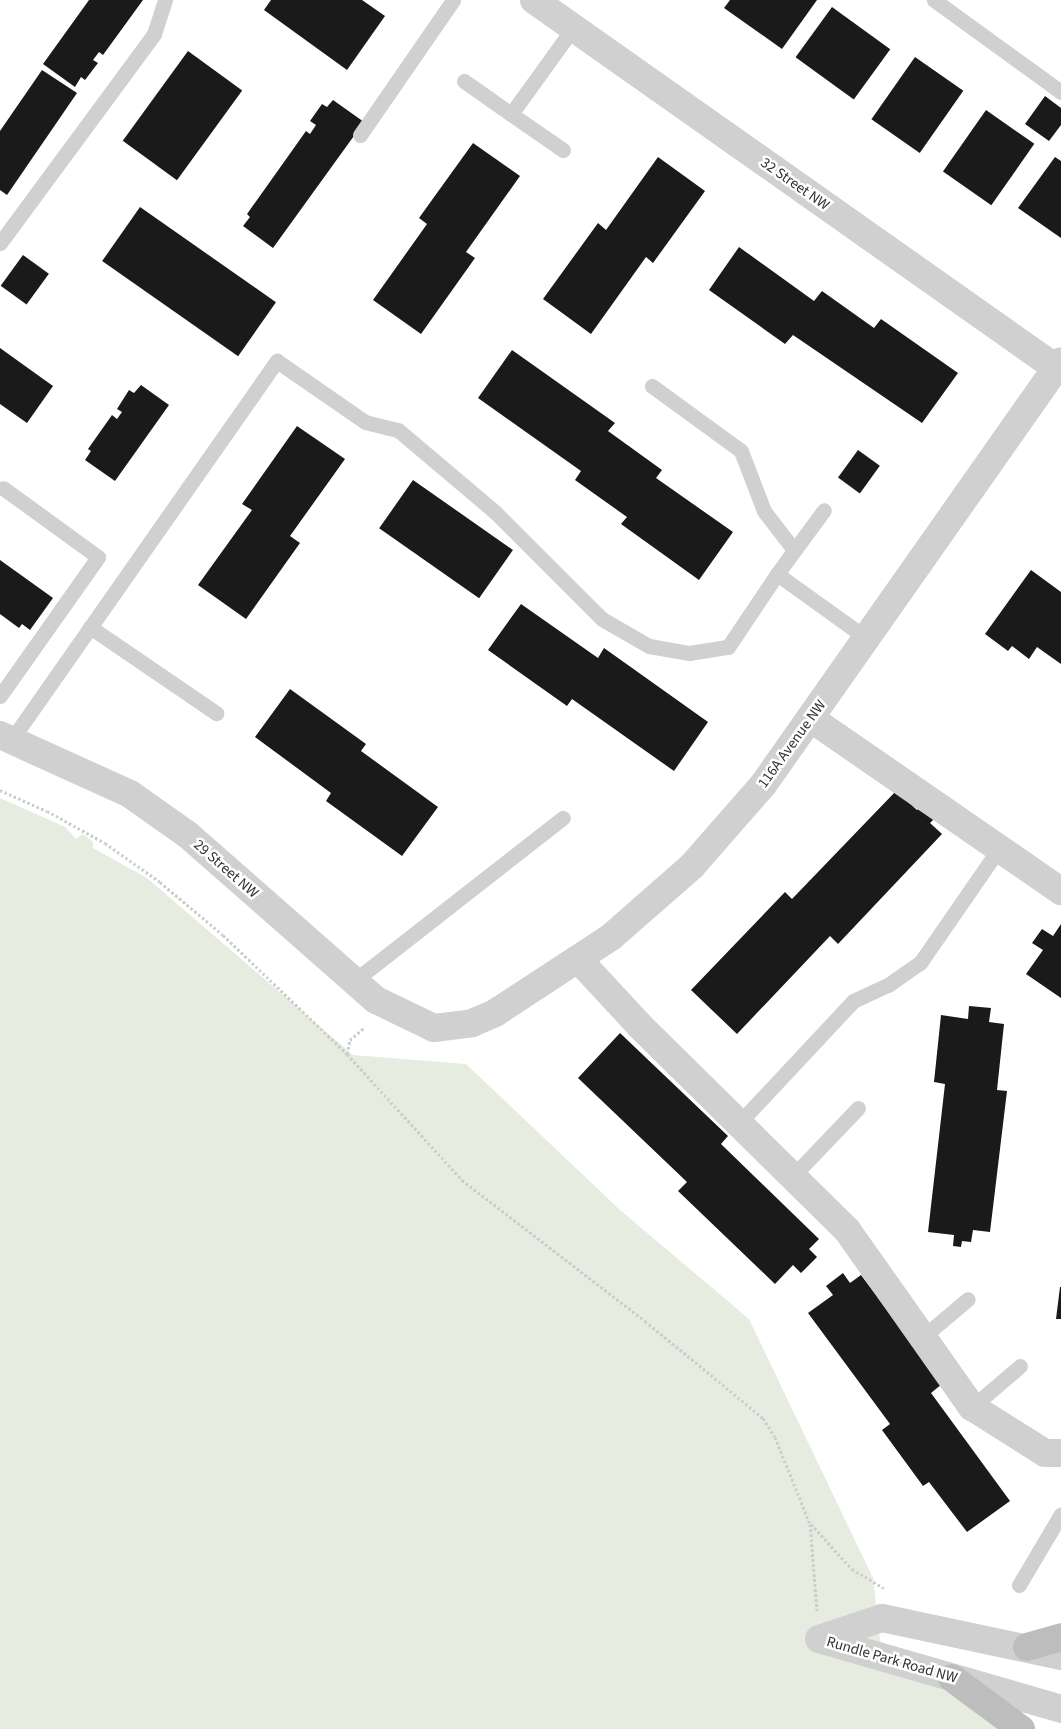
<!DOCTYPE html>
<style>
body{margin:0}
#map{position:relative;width:1061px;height:1729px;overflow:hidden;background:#fff;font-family:"Source Sans 3",sans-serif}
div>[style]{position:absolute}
.green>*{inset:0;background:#e6ecdf}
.building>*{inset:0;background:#1a1a1a;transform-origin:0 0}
.path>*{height:3px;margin-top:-1.5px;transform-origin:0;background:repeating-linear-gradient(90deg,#cdcdcd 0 2.5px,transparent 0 5px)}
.service>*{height:15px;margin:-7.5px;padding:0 7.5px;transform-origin:7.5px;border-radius:7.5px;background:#d0d0d0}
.minor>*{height:28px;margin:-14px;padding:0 14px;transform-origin:14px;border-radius:14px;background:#d0d0d0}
.secondary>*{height:28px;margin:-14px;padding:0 14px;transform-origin:14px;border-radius:14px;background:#bdbdbd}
span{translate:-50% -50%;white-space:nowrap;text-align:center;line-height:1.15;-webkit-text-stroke:5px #fff;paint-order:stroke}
.street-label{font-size:15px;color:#333}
</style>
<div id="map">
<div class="green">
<i style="clip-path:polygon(0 798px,65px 827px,76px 839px,83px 834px,93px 842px,93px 848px,147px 878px,353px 1055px,466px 1064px,620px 1210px,749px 1319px,873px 1578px,881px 1648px,965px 1704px,997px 1729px,0 1729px)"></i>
</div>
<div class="building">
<i style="clip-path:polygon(89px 0,143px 0,103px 55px,99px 52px,93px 60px,98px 63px,85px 80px,81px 77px,75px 87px,43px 64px)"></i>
<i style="clip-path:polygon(271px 0,362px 0,385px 16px,347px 70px,264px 10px)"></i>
<i style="clip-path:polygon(730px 0,817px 0,782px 49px,724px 8px)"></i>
<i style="left:832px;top:7px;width:72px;height:62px;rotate:36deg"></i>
<i style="left:188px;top:51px;width:67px;height:111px;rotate:36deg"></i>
<i style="left:915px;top:57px;width:59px;height:76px;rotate:35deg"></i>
<i style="clip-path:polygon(42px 70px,77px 93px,7px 195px,0 190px,0 131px)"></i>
<i style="clip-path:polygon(1045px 96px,1061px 108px,1061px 125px,1049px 141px,1025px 124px)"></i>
<i style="clip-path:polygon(333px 100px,364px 122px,273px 248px,243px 226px,250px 217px,247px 214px,306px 131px,310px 134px,316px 125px,310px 121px,322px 104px,327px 107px)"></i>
<i style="left:986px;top:110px;width:59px;height:75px;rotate:35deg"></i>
<i style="clip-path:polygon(473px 143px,520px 176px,466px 252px,475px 258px,421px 334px,373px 300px,427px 224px,419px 218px)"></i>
<i style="clip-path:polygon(658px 157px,705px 191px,653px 263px,646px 257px,591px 334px,543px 299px,598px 223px,606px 230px)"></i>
<i style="clip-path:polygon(1055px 157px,1061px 161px,1061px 238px,1018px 208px)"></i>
<i style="left:140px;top:207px;width:166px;height:66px;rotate:35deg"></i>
<i style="clip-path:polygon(739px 247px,814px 301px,822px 291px,874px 328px,881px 319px,958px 373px,922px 423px,793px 335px,785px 344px,709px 290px)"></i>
<i style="left:23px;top:255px;width:32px;height:38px;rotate:36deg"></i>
<i style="clip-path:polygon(0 348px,53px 386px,27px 423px,0 404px)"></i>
<i style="clip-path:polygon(512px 350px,615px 423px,608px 431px,662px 470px,656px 478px,733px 532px,699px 580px,621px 524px,627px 517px,575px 480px,581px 471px,478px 398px)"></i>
<i style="clip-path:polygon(141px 385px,169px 405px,115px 481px,85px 460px,91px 451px,88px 449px,112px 415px,117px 419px,122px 412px,117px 409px,129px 390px,134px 393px)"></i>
<i style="clip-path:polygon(297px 426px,345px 459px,290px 536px,300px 543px,246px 619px,198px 585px,252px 510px,242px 504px)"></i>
<i style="left:858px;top:450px;width:27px;height:34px;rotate:36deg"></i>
<i style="left:413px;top:480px;width:122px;height:59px;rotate:35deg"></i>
<i style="clip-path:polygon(0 560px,53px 598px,30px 630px,22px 624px,19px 628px,0 614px)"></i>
<i style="clip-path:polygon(1031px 570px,1061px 592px,1061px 664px,1037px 647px,1029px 659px,1012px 646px,1008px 651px,985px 634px)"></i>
<i style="clip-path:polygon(521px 604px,598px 658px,604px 648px,708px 722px,674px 771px,572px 699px,567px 706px,488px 650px)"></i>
<i style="clip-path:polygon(290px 689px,366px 744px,361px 751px,438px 807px,402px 856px,326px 801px,331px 793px,255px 737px)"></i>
<i style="clip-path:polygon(896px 791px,917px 810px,924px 803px,937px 816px,930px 823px,942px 834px,838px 944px,830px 936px,737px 1034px,691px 990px,785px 892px,792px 899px)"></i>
<i style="clip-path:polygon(1061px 924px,1061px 998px,1026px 974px,1043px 950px,1032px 943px,1042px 929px,1053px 936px)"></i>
<i style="clip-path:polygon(969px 1006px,991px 1008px,989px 1022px,1004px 1024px,997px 1090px,1007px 1091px,990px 1232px,973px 1230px,971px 1242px,962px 1241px,961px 1247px,953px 1246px,954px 1235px,928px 1232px,945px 1084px,934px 1082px,941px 1015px,968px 1019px)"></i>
<i style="clip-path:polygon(620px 1033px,728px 1136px,721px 1144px,819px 1239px,809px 1249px,817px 1257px,801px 1273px,793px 1265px,775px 1284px,678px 1191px,687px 1182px,578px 1078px)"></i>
<i style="clip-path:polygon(843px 1273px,850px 1283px,861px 1275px,942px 1384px,931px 1393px,1010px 1501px,967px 1532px,929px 1482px,923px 1486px,882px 1430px,890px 1424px,808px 1313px,833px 1295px,826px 1286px)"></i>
<i style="clip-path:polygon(1060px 1287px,1061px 1287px,1061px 1319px,1056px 1319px)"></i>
</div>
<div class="path">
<i style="left:0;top:790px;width:51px;rotate:24.1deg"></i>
<i style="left:47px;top:811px;width:66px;rotate:28.9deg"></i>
<i style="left:105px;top:843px;width:67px;rotate:35.3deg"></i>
<i style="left:160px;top:882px;width:82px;rotate:40.1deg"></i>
<i style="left:223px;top:935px;width:172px;rotate:43.8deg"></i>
<i style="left:347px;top:1054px;width:171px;rotate:47.6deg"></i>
<i style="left:462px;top:1180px;width:231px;rotate:37.6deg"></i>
<i style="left:645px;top:1321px;width:153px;rotate:39.4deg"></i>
<i style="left:763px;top:1418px;width:22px;rotate:58deg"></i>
<i style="left:775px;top:1437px;width:94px;rotate:68.1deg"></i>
<i style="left:810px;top:1524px;width:87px;rotate:85.4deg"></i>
<i style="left:347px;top:1054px;width:14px;rotate:-78deg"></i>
<i style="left:350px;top:1040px;width:20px;rotate:-41deg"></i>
<i style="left:811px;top:1524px;width:61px;rotate:47.7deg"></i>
<i style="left:852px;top:1569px;width:37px;rotate:31deg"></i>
</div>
<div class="service">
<i style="left:934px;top:0;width:157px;rotate:35.9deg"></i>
<i style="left:464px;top:81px;width:57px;rotate:35.1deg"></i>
<i style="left:360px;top:135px;width:164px;rotate:-55.4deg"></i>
<i style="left:563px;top:150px;width:63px;rotate:-145.3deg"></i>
<i style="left:511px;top:114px;width:106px;rotate:-54.2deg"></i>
<i style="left:0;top:243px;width:260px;rotate:-53.6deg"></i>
<i style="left:154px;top:34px;width:36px;rotate:-72deg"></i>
<i style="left:652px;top:386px;width:110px;rotate:36.1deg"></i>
<i style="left:741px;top:451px;width:64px;rotate:69deg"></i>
<i style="left:764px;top:511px;width:49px;rotate:52.4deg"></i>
<i style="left:777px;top:574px;width:79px;rotate:-53.7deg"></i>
<i style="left:90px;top:627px;width:153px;rotate:34.3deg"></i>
<i style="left:0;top:696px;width:170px;rotate:-54.8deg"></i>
<i style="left:98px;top:557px;width:117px;rotate:-144deg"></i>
<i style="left:12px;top:739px;width:462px;rotate:-55deg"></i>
<i style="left:277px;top:361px;width:107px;rotate:34.7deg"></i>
<i style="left:365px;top:422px;width:34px;rotate:14deg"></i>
<i style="left:398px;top:430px;width:127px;rotate:40.2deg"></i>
<i style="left:495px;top:512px;width:151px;rotate:45deg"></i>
<i style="left:602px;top:619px;width:54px;rotate:29.9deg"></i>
<i style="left:649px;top:646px;width:41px;rotate:9.9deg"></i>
<i style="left:689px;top:653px;width:39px;rotate:-9deg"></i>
<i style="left:728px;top:647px;width:88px;rotate:-56.1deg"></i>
<i style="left:777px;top:574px;width:110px;rotate:35.7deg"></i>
<i style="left:354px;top:981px;width:265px;rotate:-38deg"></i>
<i style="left:739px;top:1123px;width:167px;rotate:-46.9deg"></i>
<i style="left:853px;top:1001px;width:38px;rotate:-25deg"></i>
<i style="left:888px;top:985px;width:39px;rotate:-35deg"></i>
<i style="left:920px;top:963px;width:141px;rotate:-55.4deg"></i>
<i style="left:793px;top:1176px;width:94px;rotate:-46.3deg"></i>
<i style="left:924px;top:1336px;width:57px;rotate:-40.1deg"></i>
<i style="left:972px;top:1407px;width:63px;rotate:-40.5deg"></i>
<i style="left:1019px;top:1585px;width:82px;rotate:-59.4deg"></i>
</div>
<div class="minor">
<i style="left:534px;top:0;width:639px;rotate:35.18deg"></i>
<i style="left:810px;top:718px;width:305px;rotate:34.6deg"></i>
<i style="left:0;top:735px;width:143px;rotate:24.4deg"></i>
<i style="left:130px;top:794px;width:71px;rotate:35.3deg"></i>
<i style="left:188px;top:835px;width:250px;rotate:41.3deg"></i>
<i style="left:376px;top:1000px;width:64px;rotate:25.8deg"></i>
<i style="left:434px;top:1028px;width:38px;rotate:-7deg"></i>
<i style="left:472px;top:1023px;width:25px;rotate:-23deg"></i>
<i style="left:495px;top:1013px;width:139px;rotate:-33.2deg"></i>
<i style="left:611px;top:937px;width:108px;rotate:-41.2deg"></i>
<i style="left:692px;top:866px;width:108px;rotate:-48.8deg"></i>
<i style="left:763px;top:785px;width:518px;rotate:-54.9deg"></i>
<i style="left:578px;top:959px;width:91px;rotate:47.2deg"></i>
<i style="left:640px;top:1026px;width:291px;rotate:44.6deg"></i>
<i style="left:847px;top:1230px;width:217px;rotate:54.8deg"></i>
<i style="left:972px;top:1407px;width:86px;rotate:32.2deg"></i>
<i style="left:1045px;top:1453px;width:16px"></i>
<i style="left:1061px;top:1656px;width:183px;rotate:-168deg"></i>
<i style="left:882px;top:1618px;width:66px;rotate:161.6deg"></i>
<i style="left:819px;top:1639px;width:252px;rotate:16.1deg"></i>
</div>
<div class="secondary">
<i style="left:1027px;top:1647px;width:35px;rotate:-16deg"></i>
<i style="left:952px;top:1678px;width:86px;rotate:36.5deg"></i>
</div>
<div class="street-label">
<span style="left:795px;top:184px;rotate:35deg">32 Street NW</span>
<span style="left:792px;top:744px;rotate:-54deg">116A Avenue NW</span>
<span style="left:226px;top:869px;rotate:41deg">29 Street NW</span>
<span style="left:892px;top:1660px;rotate:16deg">Rundle Park Road NW</span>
</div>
</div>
